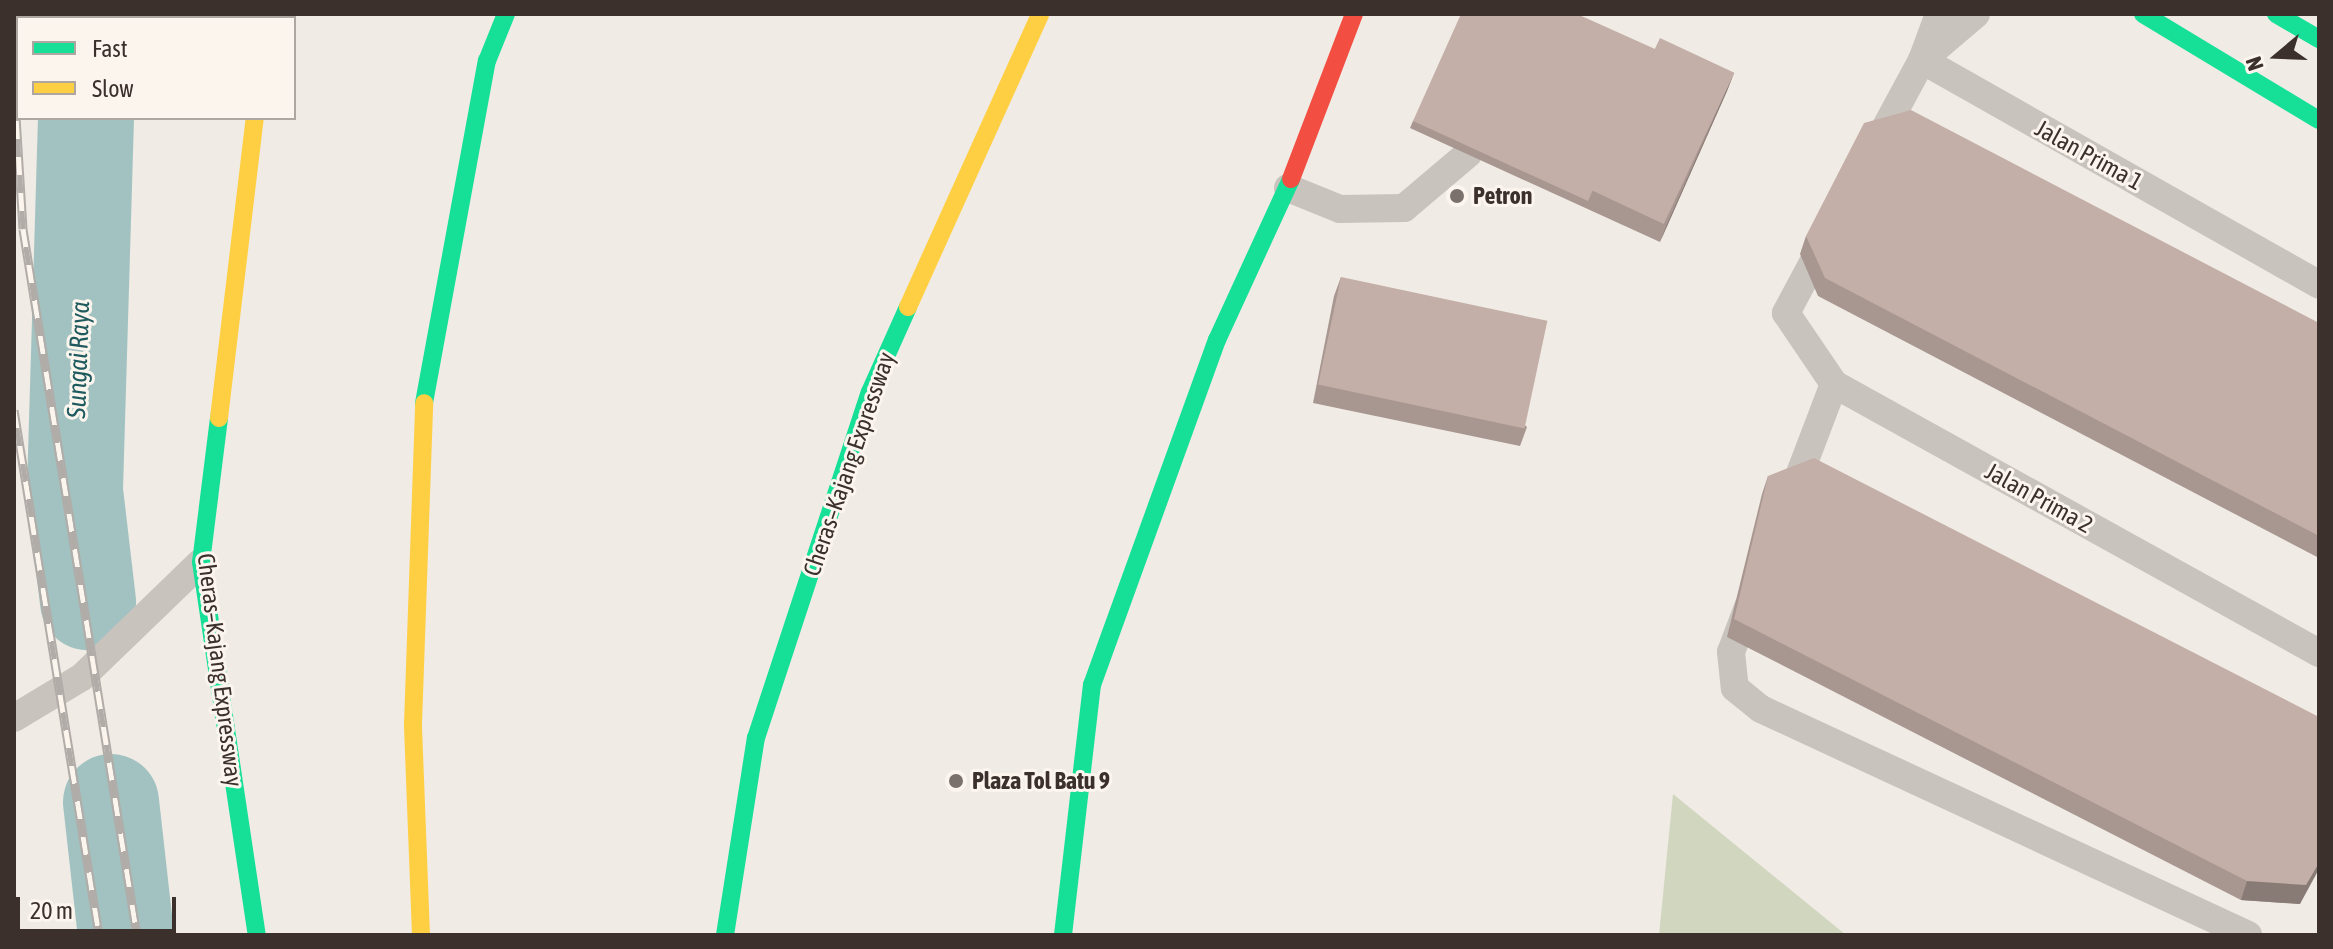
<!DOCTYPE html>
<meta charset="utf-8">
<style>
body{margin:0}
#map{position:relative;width:2333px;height:949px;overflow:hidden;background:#f0ebe5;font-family:"Asap Condensed",sans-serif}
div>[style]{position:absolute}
.green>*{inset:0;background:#d1d6bf}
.river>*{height:96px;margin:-48px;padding:0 48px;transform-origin:48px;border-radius:48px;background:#a1c2c1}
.path>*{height:5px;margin-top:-2.5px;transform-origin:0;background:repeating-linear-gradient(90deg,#c2bbb6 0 4px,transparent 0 8px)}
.lane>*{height:28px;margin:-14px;padding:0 14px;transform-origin:14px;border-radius:14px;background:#c9c3be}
.fast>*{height:18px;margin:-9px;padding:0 9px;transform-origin:9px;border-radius:9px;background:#16e098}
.slow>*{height:18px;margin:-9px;padding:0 9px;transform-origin:9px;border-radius:9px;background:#ffcf43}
.jam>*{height:18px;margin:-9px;padding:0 9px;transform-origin:9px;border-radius:9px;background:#f24e42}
.rail>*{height:9px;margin-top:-4.5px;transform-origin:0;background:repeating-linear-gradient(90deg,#fbf5ee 0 18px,#b1aca8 0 36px);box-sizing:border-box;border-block:2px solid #b1aca8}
.wall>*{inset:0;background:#a89690}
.shaded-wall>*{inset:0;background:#887a75}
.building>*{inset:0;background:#c3afa7;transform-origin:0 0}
.dots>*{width:22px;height:22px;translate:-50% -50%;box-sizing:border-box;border:4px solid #fbf5ee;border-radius:50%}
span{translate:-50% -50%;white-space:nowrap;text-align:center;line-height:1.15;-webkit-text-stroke:6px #fbf5ee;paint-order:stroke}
.street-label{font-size:24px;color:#3b302b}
.poi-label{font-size:24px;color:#3b302b;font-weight:700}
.left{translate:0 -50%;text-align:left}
.water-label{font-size:26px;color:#1f5a5e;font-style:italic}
.frame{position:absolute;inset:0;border:16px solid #3b302b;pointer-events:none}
.legend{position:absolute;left:16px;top:16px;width:280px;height:104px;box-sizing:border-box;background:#fbf5ee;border:2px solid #aea6a0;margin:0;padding:10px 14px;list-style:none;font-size:24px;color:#3b302b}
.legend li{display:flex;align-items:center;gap:16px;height:40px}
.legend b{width:40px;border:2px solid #aea6a0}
.north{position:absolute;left:2237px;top:16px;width:80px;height:80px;-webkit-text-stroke:6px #fbf5ee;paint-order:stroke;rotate:251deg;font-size:22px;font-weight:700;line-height:32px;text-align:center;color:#3b302b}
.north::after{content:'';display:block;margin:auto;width:28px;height:36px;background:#3b302b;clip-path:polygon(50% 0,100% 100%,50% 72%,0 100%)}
.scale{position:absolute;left:16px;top:897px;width:160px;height:36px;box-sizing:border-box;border:4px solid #3b302b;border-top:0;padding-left:10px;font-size:24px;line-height:28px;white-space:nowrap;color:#3b302b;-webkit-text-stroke:6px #fbf5ee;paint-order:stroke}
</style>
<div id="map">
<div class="green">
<i style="clip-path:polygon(1673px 794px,1846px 935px,1659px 935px)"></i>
</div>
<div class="river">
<i style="left:89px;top:18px;width:4px;rotate:-90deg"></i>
<i style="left:86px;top:118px;width:373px;rotate:91.7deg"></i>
<i style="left:75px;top:491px;width:112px;rotate:83.3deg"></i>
<i style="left:111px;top:802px;width:134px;rotate:83.6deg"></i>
</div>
<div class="path">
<i style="left:215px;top:18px;width:4px;rotate:-90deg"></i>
</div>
<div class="lane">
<i style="left:1976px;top:14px;width:71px;rotate:139.6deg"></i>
<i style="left:1922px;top:60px;width:456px;rotate:29.5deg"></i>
<i style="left:1875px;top:147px;width:99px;rotate:-61.6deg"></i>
<i style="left:1922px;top:60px;width:49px;rotate:-69.7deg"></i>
<i style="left:1288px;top:188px;width:56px;rotate:22deg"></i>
<i style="left:1340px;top:209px;width:64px;rotate:-0.9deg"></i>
<i style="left:1404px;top:208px;width:84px;rotate:-40.2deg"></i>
<i style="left:1825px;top:240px;width:83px;rotate:118.1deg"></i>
<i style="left:1786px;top:313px;width:86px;rotate:55.9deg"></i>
<i style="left:1834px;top:384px;width:555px;rotate:29.01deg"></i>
<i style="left:1791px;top:497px;width:121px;rotate:-69.2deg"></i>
<i style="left:1748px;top:607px;width:48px;rotate:110.7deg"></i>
<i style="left:1731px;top:652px;width:36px;rotate:84deg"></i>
<i style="left:1735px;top:688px;width:33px;rotate:39deg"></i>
<i style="left:1761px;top:709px;width:537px;rotate:24.89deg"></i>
<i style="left:14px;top:718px;width:79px;rotate:-31.1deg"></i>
<i style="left:82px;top:677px;width:165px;rotate:-44deg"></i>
</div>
<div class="fast">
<i style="left:2143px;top:14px;width:205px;rotate:31.1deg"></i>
<i style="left:2276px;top:14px;width:50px;rotate:30.2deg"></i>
<i style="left:281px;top:18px;width:4px;rotate:-76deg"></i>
<i style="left:424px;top:403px;width:348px;rotate:-79.6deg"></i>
<i style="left:487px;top:61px;width:51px;rotate:-68deg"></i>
<i style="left:219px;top:418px;width:145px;rotate:97.1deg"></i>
<i style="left:201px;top:562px;width:377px;rotate:81.5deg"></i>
<i style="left:725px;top:935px;width:199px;rotate:-81.1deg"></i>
<i style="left:756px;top:738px;width:364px;rotate:-71.8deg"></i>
<i style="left:870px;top:392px;width:93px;rotate:-65.9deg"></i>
<i style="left:1063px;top:935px;width:252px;rotate:-83.4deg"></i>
<i style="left:1092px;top:685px;width:367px;rotate:-70.1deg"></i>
<i style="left:1217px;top:340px;width:177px;rotate:-65.3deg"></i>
</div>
<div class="slow">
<i style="left:908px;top:307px;width:321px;rotate:-65.7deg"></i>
<i style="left:219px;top:418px;width:302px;rotate:-83.2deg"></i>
<i style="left:421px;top:935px;width:211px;rotate:-92.2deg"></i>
<i style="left:413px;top:724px;width:321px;rotate:-88deg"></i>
</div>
<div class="jam">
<i style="left:1291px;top:179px;width:177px;rotate:-69.1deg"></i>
</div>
<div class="rail">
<i style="left:14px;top:85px;width:144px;rotate:86.4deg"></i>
<i style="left:23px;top:229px;width:715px;rotate:80.83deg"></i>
<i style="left:14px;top:410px;width:532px;rotate:80.8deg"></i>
</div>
<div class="wall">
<i style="clip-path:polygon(1655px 49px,1734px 73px,1727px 91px,1660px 242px,1410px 128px,1413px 121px)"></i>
<i style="clip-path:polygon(1806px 236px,2319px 323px,2319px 558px,1818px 296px,1800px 254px)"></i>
<i style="clip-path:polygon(1341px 277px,1527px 427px,1520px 446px,1313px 403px,1334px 296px)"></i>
<i style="clip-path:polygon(1768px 476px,2300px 904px,2241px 900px,1727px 637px,1762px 494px)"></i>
</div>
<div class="shaded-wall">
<i style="clip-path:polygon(1734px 73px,1727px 91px,1660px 242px,1667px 224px)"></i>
<i style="clip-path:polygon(2319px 863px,2319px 869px,2300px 904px,2241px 900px,2247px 881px)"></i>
</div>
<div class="building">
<i style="clip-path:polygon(1461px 14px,1577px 14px,1655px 49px,1588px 201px,1413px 121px)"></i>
<i style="left:1660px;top:38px;width:82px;height:167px;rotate:25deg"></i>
<i style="clip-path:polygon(1911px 110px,2319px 323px,2319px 536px,1825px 278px,1806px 236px,1864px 123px)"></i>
<i style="left:1341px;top:277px;width:211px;height:110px;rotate:12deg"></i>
<i style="clip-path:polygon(1814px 458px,2319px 717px,2319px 863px,2306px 885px,2247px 881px,1734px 619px,1768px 476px)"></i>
</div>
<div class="dots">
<i style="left:1457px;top:196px;background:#7a716c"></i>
<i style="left:956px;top:781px;background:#7a716c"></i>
</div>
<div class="street-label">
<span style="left:2089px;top:155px;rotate:29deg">Jalan Prima 1</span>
<span style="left:849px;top:464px;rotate:-71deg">Cheras–Kajang Expressway</span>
<span style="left:2039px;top:498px;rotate:29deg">Jalan Prima 2</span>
<span style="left:220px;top:670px;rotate:83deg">Cheras–Kajang Expressway</span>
</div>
<div class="poi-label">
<span class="left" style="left:1473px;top:196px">Petron</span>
<span class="left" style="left:972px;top:781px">Plaza Tol Batu 9</span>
</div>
<div class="water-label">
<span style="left:79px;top:360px;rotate:-88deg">Sungai Raya</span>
</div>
<div class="frame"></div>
<ul class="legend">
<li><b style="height:10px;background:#16e098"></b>Fast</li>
<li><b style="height:10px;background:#ffcf43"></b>Slow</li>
</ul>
<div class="north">N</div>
<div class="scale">20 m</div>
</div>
